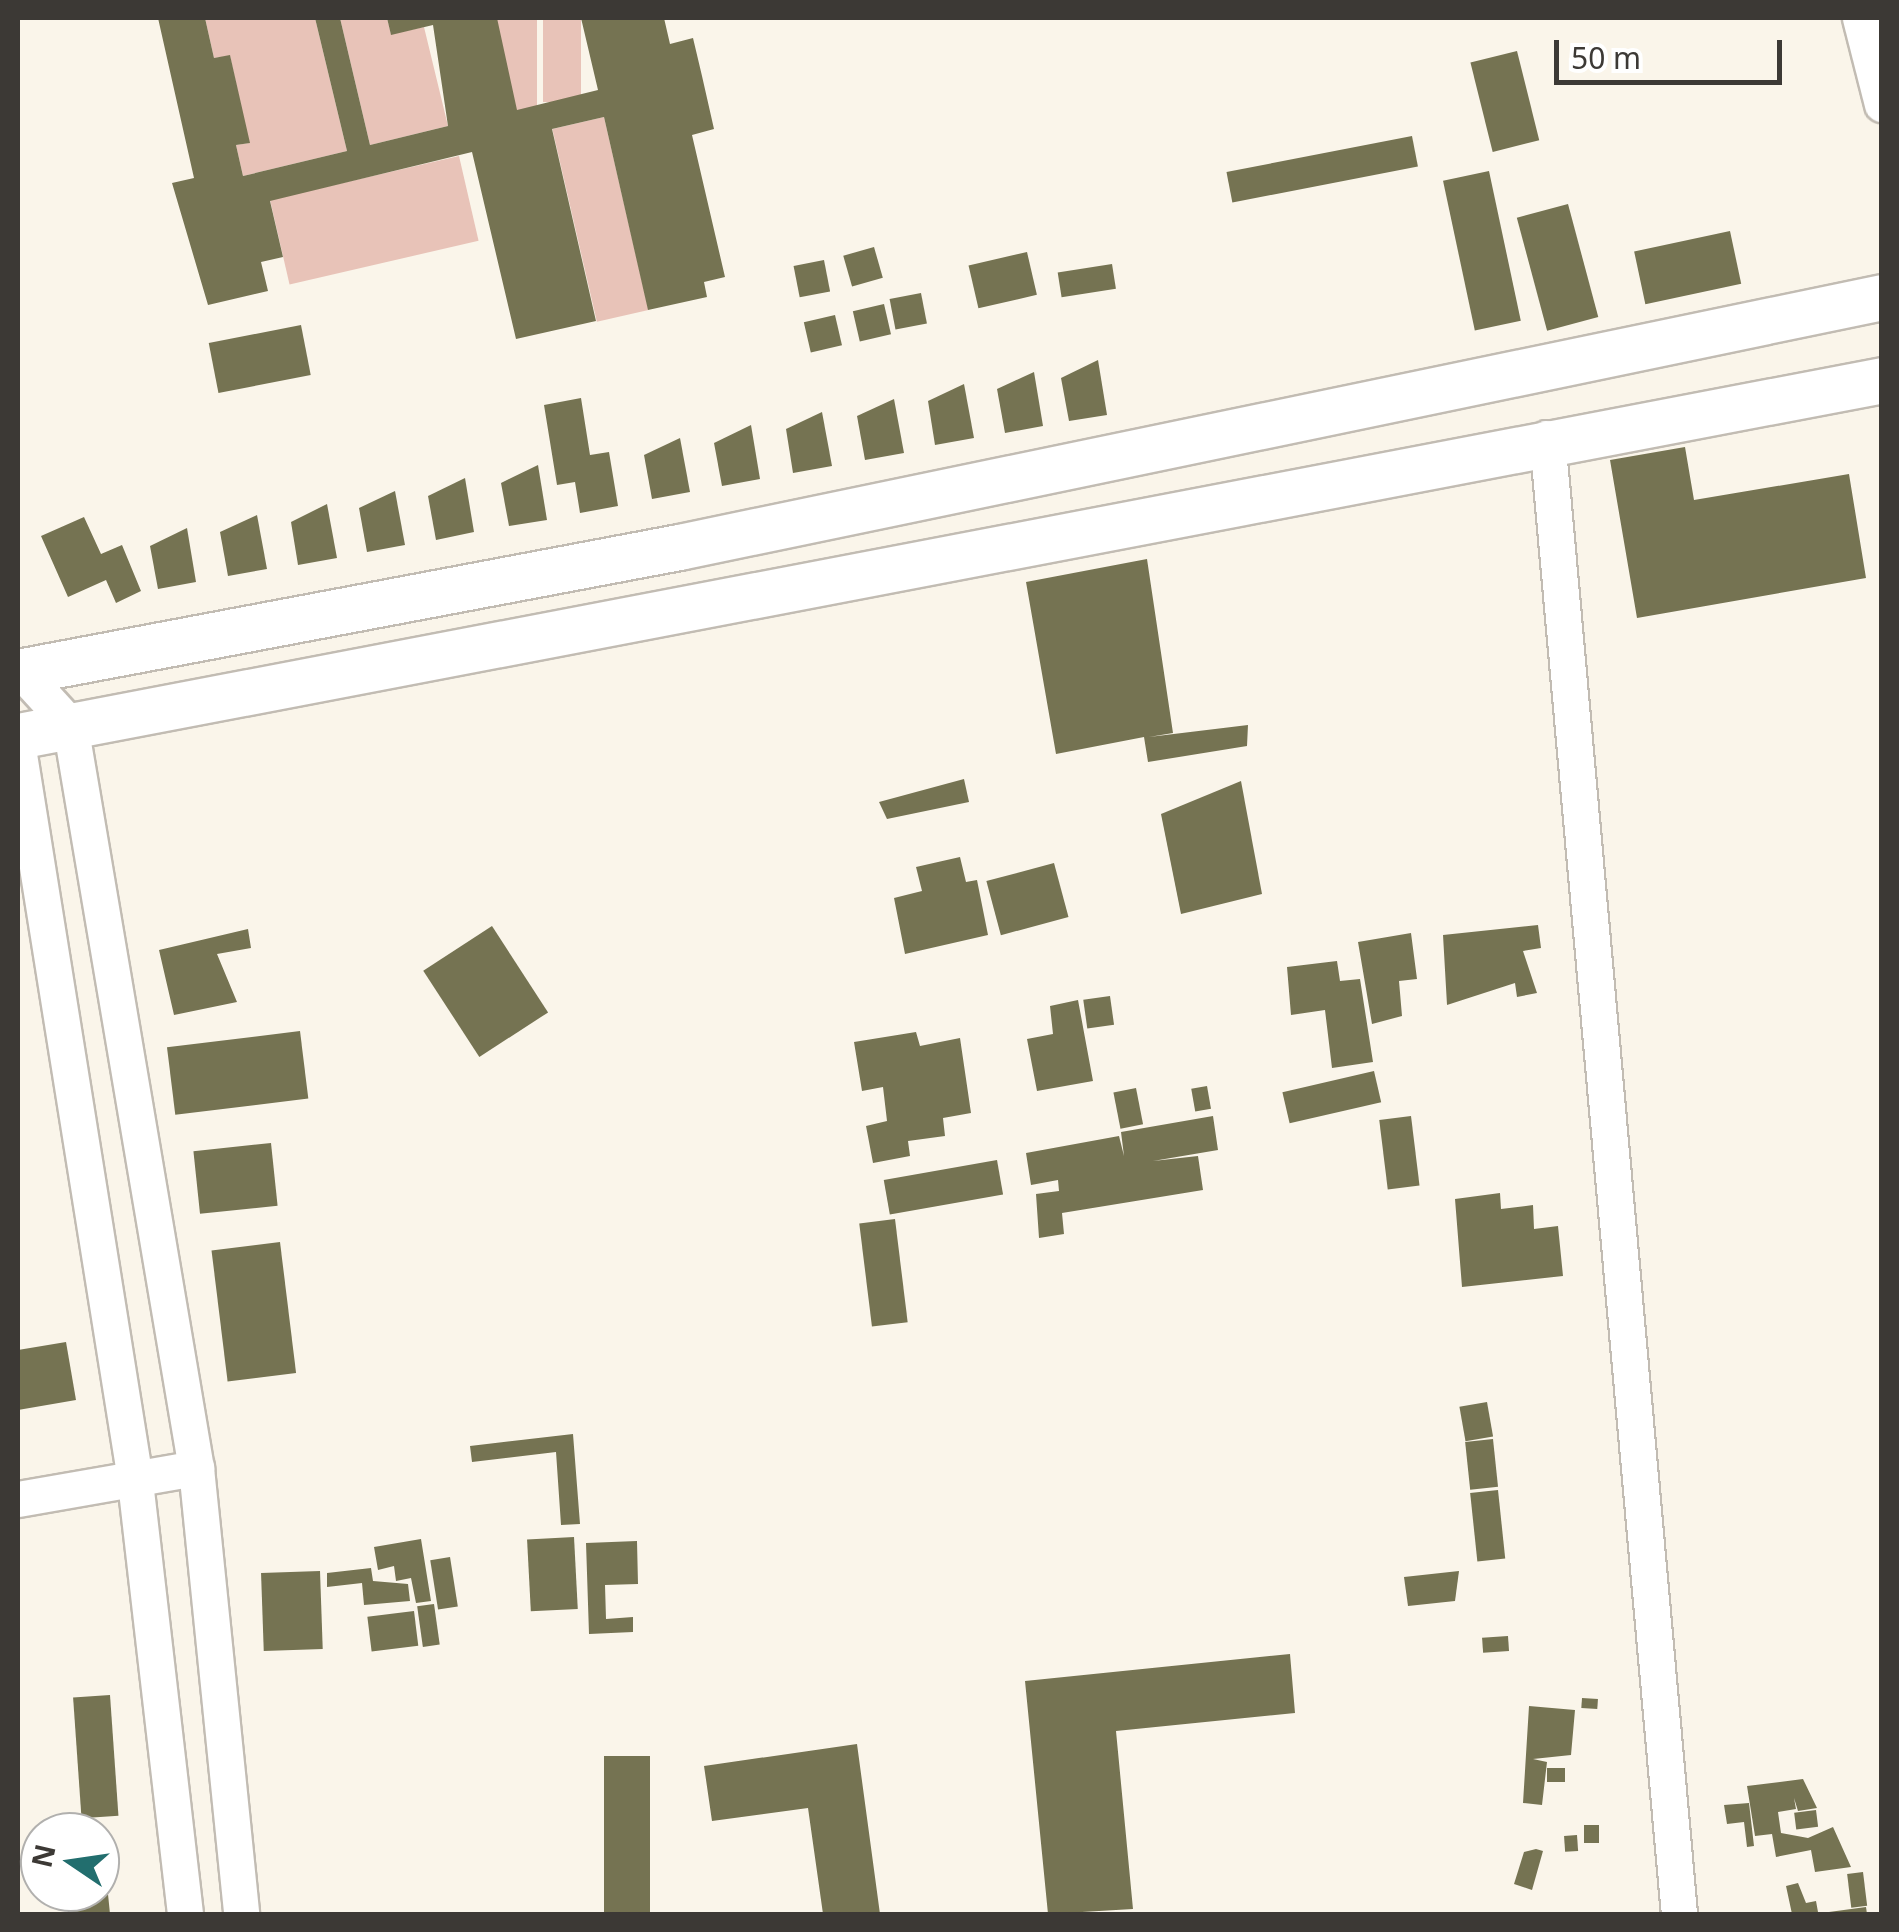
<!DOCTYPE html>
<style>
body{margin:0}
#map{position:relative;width:1899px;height:1932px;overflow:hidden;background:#faf5ea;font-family:"Noto Sans",sans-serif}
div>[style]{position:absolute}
.green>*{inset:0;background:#e8c3b8;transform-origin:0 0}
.building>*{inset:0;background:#757352;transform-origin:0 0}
.roads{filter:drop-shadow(2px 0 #c2bcb3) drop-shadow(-2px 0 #c2bcb3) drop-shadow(0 2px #c2bcb3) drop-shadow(0 -2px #c2bcb3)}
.minor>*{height:35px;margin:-17.5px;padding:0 17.5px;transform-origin:17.5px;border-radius:17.5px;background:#fff}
.major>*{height:45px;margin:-22.5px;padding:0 22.5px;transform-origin:22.5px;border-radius:22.5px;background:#fff}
span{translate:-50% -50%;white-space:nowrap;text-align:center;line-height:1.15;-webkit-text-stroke:10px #fff;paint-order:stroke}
.frame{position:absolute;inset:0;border:20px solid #3c3935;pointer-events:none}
.north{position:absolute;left:20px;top:1812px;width:100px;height:100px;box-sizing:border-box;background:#fff;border:2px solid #b1b0ae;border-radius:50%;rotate:283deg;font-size:28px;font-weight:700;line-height:40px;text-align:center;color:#3c3935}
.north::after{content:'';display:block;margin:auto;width:35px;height:45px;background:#226e6e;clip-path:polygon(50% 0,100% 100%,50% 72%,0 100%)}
.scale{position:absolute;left:1554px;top:40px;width:228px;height:45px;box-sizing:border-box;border:5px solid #3c3935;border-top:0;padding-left:12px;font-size:30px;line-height:35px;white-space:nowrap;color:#3c3935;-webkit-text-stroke:8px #fff;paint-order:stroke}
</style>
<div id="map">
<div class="green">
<i style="clip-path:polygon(205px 18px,315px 18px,347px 151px,243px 176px,236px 145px,249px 143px,230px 56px,214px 58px)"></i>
<i style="clip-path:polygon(340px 18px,387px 18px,391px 34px,424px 27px,448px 126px,370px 145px)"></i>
<i style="left:497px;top:18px;width:40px;height:94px"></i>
<i style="left:543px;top:18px;width:38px;height:84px"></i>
<i style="left:604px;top:117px;width:198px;height:53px;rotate:77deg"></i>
<i style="left:459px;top:156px;width:87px;height:194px;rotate:77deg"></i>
</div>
<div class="building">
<i style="clip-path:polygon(158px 18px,205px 18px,214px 58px,230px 55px,250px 143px,236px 145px,243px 176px,347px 151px,315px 18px,340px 18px,370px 145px,448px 126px,433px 25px,391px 35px,387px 18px,497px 18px,517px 110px,598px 90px,581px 18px,664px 18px,670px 44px,693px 38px,702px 76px,714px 129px,692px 135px,725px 277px,704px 282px,707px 297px,648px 310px,604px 117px,552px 129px,596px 321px,516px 339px,472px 152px,270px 201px,283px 257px,261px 262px,268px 291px,208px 305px,172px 183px,194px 178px)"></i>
<i style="left:1517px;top:51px;width:92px;height:48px;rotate:76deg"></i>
<i style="left:1412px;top:136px;width:31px;height:189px;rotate:79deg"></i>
<i style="left:1489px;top:171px;width:153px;height:47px;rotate:78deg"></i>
<i style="left:1568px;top:204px;width:117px;height:53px;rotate:75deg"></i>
<i style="left:1730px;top:231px;width:54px;height:98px;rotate:78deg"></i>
<i style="left:874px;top:247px;width:32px;height:32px;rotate:74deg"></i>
<i style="left:1027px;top:252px;width:44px;height:60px;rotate:77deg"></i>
<i style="left:824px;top:260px;width:32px;height:31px;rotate:79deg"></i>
<i style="left:1112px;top:264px;width:25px;height:55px;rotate:81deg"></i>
<i style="left:921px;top:293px;width:31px;height:32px;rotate:79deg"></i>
<i style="left:884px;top:304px;width:31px;height:32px;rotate:77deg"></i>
<i style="left:835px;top:315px;width:31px;height:32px;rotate:77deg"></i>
<i style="left:301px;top:325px;width:51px;height:94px;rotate:79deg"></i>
<i style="clip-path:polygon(1098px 360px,1107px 415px,1069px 421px,1061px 378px)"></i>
<i style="clip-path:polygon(1034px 372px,1043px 426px,1005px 433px,997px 389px)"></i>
<i style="clip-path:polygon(964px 384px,974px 438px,935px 445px,928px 401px)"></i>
<i style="clip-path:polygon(581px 398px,590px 455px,609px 452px,618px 506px,580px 513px,575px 482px,557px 485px,544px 405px)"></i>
<i style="clip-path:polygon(894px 399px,904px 453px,865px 460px,857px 416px)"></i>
<i style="clip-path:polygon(822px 412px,832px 466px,793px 473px,786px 429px)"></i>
<i style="clip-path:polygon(751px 425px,760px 479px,722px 486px,714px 443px)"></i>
<i style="clip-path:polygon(680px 438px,690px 492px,652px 499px,644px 455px)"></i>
<i style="clip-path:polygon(1685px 447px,1694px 500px,1849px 474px,1866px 578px,1637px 618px,1610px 460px)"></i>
<i style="clip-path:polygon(538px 465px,547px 520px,509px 526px,501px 483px)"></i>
<i style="clip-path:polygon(465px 478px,474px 532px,436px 540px,428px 496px)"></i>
<i style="clip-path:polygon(395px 491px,405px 545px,367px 552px,359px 508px)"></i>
<i style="clip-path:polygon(327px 504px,337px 558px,298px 565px,291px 522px)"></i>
<i style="clip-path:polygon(257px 515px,267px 569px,228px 576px,220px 532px)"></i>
<i style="clip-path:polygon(84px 517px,101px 554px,122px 545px,141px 591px,116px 603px,106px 580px,68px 597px,41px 536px)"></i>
<i style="clip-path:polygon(187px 528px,196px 582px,158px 589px,150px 546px)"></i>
<i style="clip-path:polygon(1147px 559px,1173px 733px,1149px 737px,1248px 725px,1247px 746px,1148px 762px,1144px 737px,1056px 754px,1026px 582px)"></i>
<i style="clip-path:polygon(964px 779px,969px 802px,887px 819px,879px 802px)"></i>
<i style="clip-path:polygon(1241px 781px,1262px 894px,1181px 914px,1161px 814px)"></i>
<i style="clip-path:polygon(960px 857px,966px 882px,977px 880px,988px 935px,905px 954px,894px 898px,922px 891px,916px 867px)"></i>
<i style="left:1054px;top:863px;width:56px;height:70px;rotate:75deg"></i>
<i style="clip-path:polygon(1538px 925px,1541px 948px,1523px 951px,1537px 993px,1517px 997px,1515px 983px,1447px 1005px,1443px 935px)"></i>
<i style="left:492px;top:926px;width:103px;height:82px;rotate:57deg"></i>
<i style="clip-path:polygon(248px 929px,251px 948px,217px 954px,237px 1002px,174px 1015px,159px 950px)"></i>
<i style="clip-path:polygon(1411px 933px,1417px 979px,1399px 981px,1402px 1016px,1372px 1024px,1358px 942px)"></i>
<i style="clip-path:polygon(1337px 961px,1340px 981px,1360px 979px,1373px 1062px,1332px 1068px,1325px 1010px,1291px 1015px,1287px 967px)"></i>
<i style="left:1110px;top:996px;width:29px;height:27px;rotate:82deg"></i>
<i style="clip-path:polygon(1078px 1000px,1093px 1081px,1037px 1091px,1027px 1039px,1053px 1034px,1050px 1006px)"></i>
<i style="left:300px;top:1031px;width:68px;height:134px;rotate:83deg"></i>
<i style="clip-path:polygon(916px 1032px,920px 1046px,960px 1038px,971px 1113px,943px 1118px,945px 1136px,908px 1141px,910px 1156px,873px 1163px,866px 1126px,887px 1121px,883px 1087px,862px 1091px,854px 1042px)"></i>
<i style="left:1374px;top:1071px;width:32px;height:94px;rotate:77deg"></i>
<i style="left:1207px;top:1086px;width:23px;height:16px;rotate:80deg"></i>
<i style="left:1136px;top:1088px;width:37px;height:23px;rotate:79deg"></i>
<i style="clip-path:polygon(1213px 1116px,1218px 1150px,1153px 1161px,1198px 1156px,1203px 1190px,1062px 1213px,1064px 1234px,1039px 1238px,1036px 1194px,1059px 1191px,1058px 1180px,1031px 1185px,1026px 1153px,1119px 1136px,1124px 1156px,1121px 1132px)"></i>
<i style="left:1411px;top:1116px;width:70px;height:32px;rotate:83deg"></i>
<i style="left:271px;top:1143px;width:63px;height:78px;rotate:84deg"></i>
<i style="left:997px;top:1160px;width:35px;height:115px;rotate:80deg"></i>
<i style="clip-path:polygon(1500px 1193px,1501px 1209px,1533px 1205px,1534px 1229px,1558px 1226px,1563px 1276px,1462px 1287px,1455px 1199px)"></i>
<i style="left:895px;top:1219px;width:104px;height:36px;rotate:83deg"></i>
<i style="left:280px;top:1242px;width:132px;height:69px;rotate:83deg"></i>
<i style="clip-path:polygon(66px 1342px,76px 1400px,18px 1410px,18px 1350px)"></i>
<i style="left:1487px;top:1402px;width:35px;height:28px;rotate:80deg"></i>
<i style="clip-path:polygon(573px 1434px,580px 1524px,561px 1525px,556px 1452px,472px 1462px,470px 1446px)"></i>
<i style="left:1493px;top:1439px;width:48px;height:28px;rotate:84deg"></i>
<i style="left:1498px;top:1490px;width:69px;height:28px;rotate:84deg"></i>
<i style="left:574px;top:1537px;width:72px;height:47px;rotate:87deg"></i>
<i style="clip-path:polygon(421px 1539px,431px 1601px,416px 1603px,411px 1578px,396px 1581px,394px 1566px,378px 1570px,374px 1547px)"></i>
<i style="clip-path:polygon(637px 1541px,638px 1584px,605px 1585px,606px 1619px,633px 1617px,633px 1632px,589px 1634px,586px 1543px)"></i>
<i style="left:450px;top:1557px;width:50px;height:20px;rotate:81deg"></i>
<i style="clip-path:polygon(371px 1568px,373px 1581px,408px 1584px,410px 1601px,364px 1605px,362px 1583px,327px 1587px,327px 1573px)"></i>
<i style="left:320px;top:1571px;width:78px;height:59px;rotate:88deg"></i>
<i style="clip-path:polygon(1459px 1571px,1455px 1601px,1408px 1606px,1404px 1577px)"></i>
<i style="left:434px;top:1604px;width:41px;height:17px;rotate:82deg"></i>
<i style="left:414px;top:1611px;width:35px;height:47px;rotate:83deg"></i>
<i style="left:1508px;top:1636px;width:15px;height:26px;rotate:86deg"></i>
<i style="clip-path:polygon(1290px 1654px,1295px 1713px,1116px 1731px,1133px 1909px,1048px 1914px,1025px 1681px)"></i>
<i style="left:110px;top:1695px;width:121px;height:37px;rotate:86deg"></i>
<i style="left:1582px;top:1698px;width:16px;height:10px;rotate:4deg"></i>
<i style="clip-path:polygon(1529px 1706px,1575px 1710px,1571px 1755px,1533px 1759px,1547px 1762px,1542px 1805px,1523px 1803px)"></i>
<i style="clip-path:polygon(857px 1744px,880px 1914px,823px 1914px,808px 1808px,712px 1821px,704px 1766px)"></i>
<i style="left:604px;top:1756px;width:46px;height:158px"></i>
<i style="left:1547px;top:1768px;width:18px;height:14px"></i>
<i style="clip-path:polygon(1803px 1779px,1817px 1808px,1798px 1811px,1794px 1798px,1796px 1809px,1778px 1812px,1781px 1833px,1808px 1838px,1833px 1827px,1851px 1867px,1815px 1872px,1811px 1850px,1776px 1857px,1772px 1834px,1755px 1836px,1747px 1786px)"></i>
<i style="clip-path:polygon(1749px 1803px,1754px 1846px,1747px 1847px,1744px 1822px,1727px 1824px,1724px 1805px)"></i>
<i style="left:1816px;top:1810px;width:17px;height:22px;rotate:83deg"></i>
<i style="left:1584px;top:1825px;width:15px;height:18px"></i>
<i style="left:1577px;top:1835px;width:16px;height:13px;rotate:86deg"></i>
<i style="clip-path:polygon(1536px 1849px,1543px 1851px,1532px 1890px,1514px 1884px,1524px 1852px)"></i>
<i style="left:1863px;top:1872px;width:34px;height:16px;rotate:83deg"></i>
<i style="clip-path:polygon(106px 1874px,110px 1914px,68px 1914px,66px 1892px,100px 1892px)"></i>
<i style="clip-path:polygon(1798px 1883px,1806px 1903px,1816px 1901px,1818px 1912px,1792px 1914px,1786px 1886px)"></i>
<i style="clip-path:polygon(1866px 1907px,1867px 1914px,1830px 1914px,1829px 1912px)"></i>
</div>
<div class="roads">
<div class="minor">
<i style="left:1860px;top:18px;width:89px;rotate:75.7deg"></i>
<i style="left:1547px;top:438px;width:1482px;rotate:84.89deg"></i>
<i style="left:18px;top:668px;width:77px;rotate:47.6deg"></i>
<i style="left:70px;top:725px;width:754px;rotate:80.38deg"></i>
<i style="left:196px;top:1468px;width:448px;rotate:84.2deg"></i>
<i style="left:18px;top:748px;width:734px;rotate:80.91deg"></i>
<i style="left:134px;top:1473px;width:444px;rotate:83.4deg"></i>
<i style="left:18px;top:1499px;width:181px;rotate:-9.9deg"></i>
</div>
<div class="major">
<i style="left:18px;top:672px;width:673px;rotate:-10.71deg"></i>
<i style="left:679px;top:547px;width:1229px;rotate:-11.74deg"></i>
<i style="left:18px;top:736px;width:1898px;rotate:-10.81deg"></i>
</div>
</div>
<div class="frame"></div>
<div class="north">N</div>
<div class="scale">50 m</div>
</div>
